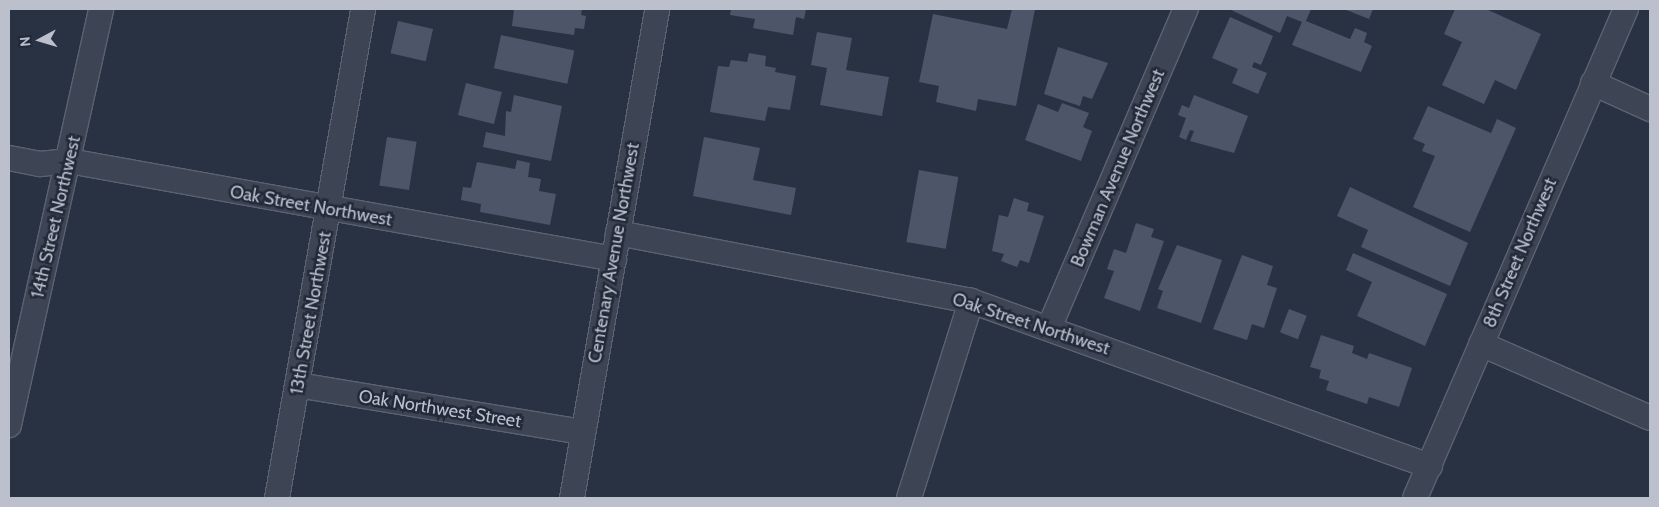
<!DOCTYPE html>
<style>
body{margin:0}
#map{position:relative;width:1659px;height:507px;overflow:hidden;background:#293243;font-family:Cabin,sans-serif}
div>[style]{position:absolute}
.building>*{inset:0;background:#4d5669;transform-origin:0 0}
.roads{filter:drop-shadow(1px 0 #5c6270) drop-shadow(-1px 0 #5c6270) drop-shadow(0 1px #5c6270) drop-shadow(0 -1px #5c6270)}
.minor>*{height:24px;margin:-12px;padding:0 12px;transform-origin:12px;border-radius:12px;background:#3d4453}
span{translate:-50% -50%;white-space:nowrap;text-align:center;line-height:1.15;-webkit-text-stroke:5px #222938;paint-order:stroke}
.street-label{font-size:18px;color:#bbc0cc}
.frame{position:absolute;inset:0;border:10px solid #bbc0cc;pointer-events:none}
.north{position:absolute;left:15px;top:15px;width:50px;height:50px;-webkit-text-stroke:4px #222938;paint-order:stroke;rotate:264deg;font-size:14px;font-weight:700;line-height:20px;text-align:center;color:#bbc0cc}
.north::after{content:'';display:block;margin:auto;width:18px;height:22px;background:#bbc0cc;clip-path:polygon(50% 0,100% 100%,50% 72%,0 100%)}
</style>
<div id="map">
<div class="building">
<i style="clip-path:polygon(514px 9px,582px 9px,581px 15px,586px 16px,584px 29px,575px 28px,574px 35px,512px 26px)"></i>
<i style="clip-path:polygon(731px 9px,806px 9px,804px 19px,796px 17px,793px 35px,753px 28px,755px 19px,730px 15px)"></i>
<i style="clip-path:polygon(1012px 9px,1035px 9px,1016px 106px,978px 99px,976px 111px,936px 102px,939px 86px,919px 82px,933px 14px,1007px 29px)"></i>
<i style="clip-path:polygon(1229px 9px,1311px 9px,1306px 21px,1350px 39px,1355px 28px,1367px 33px,1364px 42px,1372px 46px,1361px 72px,1292px 45px,1302px 22px,1287px 16px,1280px 33px)"></i>
<i style="clip-path:polygon(1344px 9px,1373px 9px,1369px 19px)"></i>
<i style="clip-path:polygon(1455px 9px,1486px 9px,1541px 34px,1516px 90px,1495px 80px,1484px 104px,1442px 85px,1462px 42px,1444px 34px)"></i>
<i style="clip-path:polygon(1230px 17px,1273px 36px,1261px 65px,1254px 62px,1252px 67px,1267px 73px,1258px 94px,1232px 83px,1238px 69px,1212px 58px)"></i>
<i style="left:398px;top:21px;width:36px;height:33px;rotate:13deg"></i>
<i style="clip-path:polygon(817px 32px,852px 38px,846px 70px,889px 77px,882px 116px,820px 105px,827px 68px,811px 65px)"></i>
<i style="left:501px;top:35px;width:75px;height:34px;rotate:12deg"></i>
<i style="clip-path:polygon(1058px 47px,1108px 63px,1092px 99px,1083px 96px,1080px 106px,1044px 94px)"></i>
<i style="clip-path:polygon(749px 53px,766px 56px,765px 66px,776px 68px,775px 72px,796px 76px,790px 110px,768px 107px,765px 121px,710px 112px,718px 66px,729px 67px,731px 60px,747px 62px)"></i>
<i style="left:466px;top:83px;width:37px;height:33px;rotate:14deg"></i>
<i style="clip-path:polygon(514px 95px,562px 106px,551px 161px,483px 147px,486px 132px,505px 136px,506px 111px,511px 112px)"></i>
<i style="clip-path:polygon(1194px 95px,1248px 116px,1234px 153px,1190px 141px,1194px 131px,1190px 130px,1186px 140px,1179px 137px,1186px 118px,1178px 115px,1182px 105px,1189px 108px)"></i>
<i style="clip-path:polygon(1062px 103px,1089px 113px,1083px 127px,1092px 131px,1081px 161px,1025px 140px,1038px 104px,1058px 112px)"></i>
<i style="clip-path:polygon(1428px 106px,1491px 133px,1497px 119px,1516px 128px,1470px 232px,1413px 207px,1435px 156px,1422px 151px,1425px 144px,1413px 139px)"></i>
<i style="left:387px;top:137px;width:30px;height:49px;rotate:9deg"></i>
<i style="clip-path:polygon(704px 137px,760px 148px,753px 180px,796px 188px,791px 215px,693px 196px)"></i>
<i style="clip-path:polygon(517px 160px,530px 163px,528px 177px,541px 179px,539px 191px,556px 194px,550px 225px,480px 212px,481px 204px,461px 200px,463px 187px,471px 188px,477px 162px,515px 169px)"></i>
<i style="left:919px;top:170px;width:40px;height:73px;rotate:10deg"></i>
<i style="clip-path:polygon(1350px 187px,1468px 243px,1450px 286px,1361px 247px,1368px 230px,1337px 216px)"></i>
<i style="clip-path:polygon(1014px 198px,1029px 203px,1027px 211px,1044px 216px,1029px 263px,1020px 260px,1017px 267px,1001px 261px,1004px 254px,992px 251px,999px 215px,1008px 217px)"></i>
<i style="clip-path:polygon(1136px 223px,1154px 229px,1151px 237px,1164px 241px,1140px 311px,1104px 298px,1114px 271px,1107px 269px,1114px 249px,1126px 253px)"></i>
<i style="clip-path:polygon(1177px 245px,1222px 260px,1201px 323px,1157px 308px,1163px 291px,1158px 289px)"></i>
<i style="clip-path:polygon(1353px 253px,1447px 294px,1425px 346px,1357px 316px,1372px 282px,1346px 270px)"></i>
<i style="clip-path:polygon(1242px 255px,1273px 266px,1267px 285px,1277px 288px,1264px 328px,1252px 324px,1247px 340px,1213px 329px)"></i>
<i style="left:1289px;top:309px;width:19px;height:25px;rotate:21deg"></i>
<i style="clip-path:polygon(1321px 335px,1354px 346px,1352px 353px,1367px 359px,1369px 353px,1412px 368px,1399px 407px,1369px 397px,1367px 404px,1326px 390px,1329px 381px,1319px 378px,1321px 370px,1310px 367px)"></i>
</div>
<div class="roads">
<div class="minor">
<i style="left:1593px;top:83px;width:63px;rotate:24.5deg"></i>
<i style="left:9px;top:158px;width:32px;rotate:11deg"></i>
<i style="left:40px;top:164px;width:29px;rotate:-6deg"></i>
<i style="left:69px;top:161px;width:554px;rotate:10.19deg"></i>
<i style="left:618px;top:233px;width:359px;rotate:10.9deg"></i>
<i style="left:971px;top:301px;width:488px;rotate:19.8deg"></i>
<i style="left:1049px;top:328px;width:347px;rotate:-66.8deg"></i>
<i style="left:1481px;top:344px;width:184px;rotate:23.6deg"></i>
<i style="left:298px;top:385px;width:289px;rotate:9.4deg"></i>
<i style="left:9px;top:425px;width:426px;rotate:-77.5deg"></i>
<i style="left:277px;top:498px;width:497px;rotate:-80deg"></i>
<i style="left:572px;top:498px;width:496px;rotate:-80.1deg"></i>
<i style="left:909px;top:498px;width:207px;rotate:-72.5deg"></i>
<i style="left:1415px;top:498px;width:533px;rotate:-66.66deg"></i>
</div>
</div>
<div class="street-label">
<span style="left:1118px;top:168px;rotate:-67deg">Bowman Avenue Northwest</span>
<span style="left:311px;top:206px;rotate:10deg">Oak Street Northwest</span>
<span style="left:56px;top:217px;rotate:-77deg">14th Street Northwest</span>
<span style="left:614px;top:253px;rotate:-80deg">Centenary Avenue Northwest</span>
<span style="left:1520px;top:253px;rotate:-67deg">8th Street Northwest</span>
<span style="left:311px;top:313px;rotate:-80deg">13th Street Northwest</span>
<span style="left:1031px;top:324px;rotate:18deg">Oak Street Northwest</span>
<span style="left:440px;top:409px;rotate:9deg">Oak Northwest Street</span>
</div>
<div class="frame"></div>
<div class="north">N</div>
</div>
